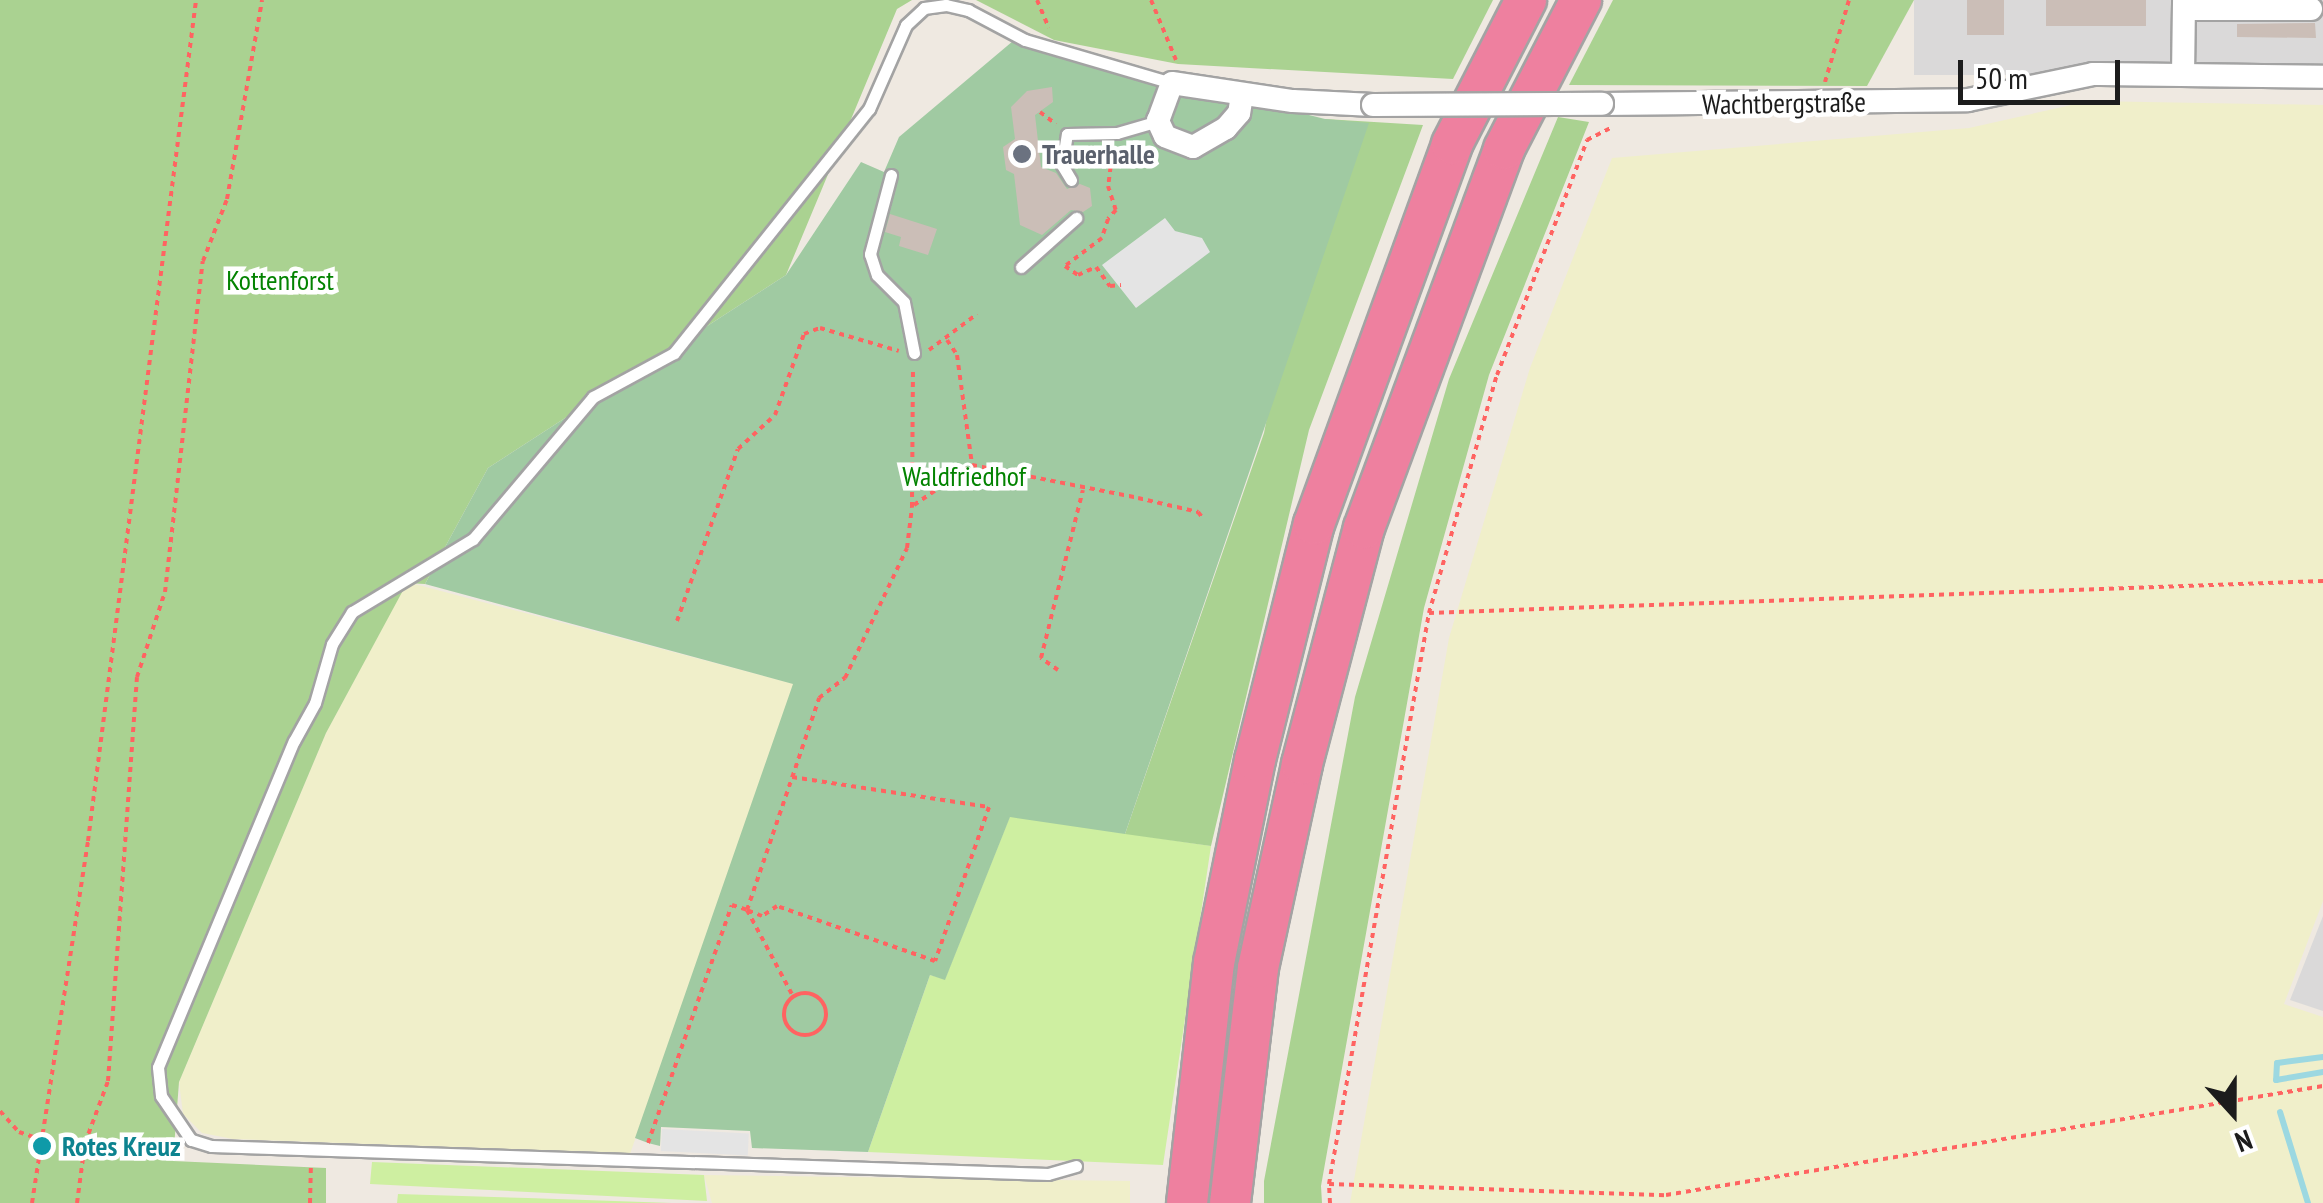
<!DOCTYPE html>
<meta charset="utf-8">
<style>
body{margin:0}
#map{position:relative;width:2323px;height:1203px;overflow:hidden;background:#efe9e1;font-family:"PT Sans Narrow",sans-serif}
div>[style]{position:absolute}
.residential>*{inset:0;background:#dad9d9;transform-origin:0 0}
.farmland>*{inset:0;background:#f0efca}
.grass>*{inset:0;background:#ceefa1}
.forest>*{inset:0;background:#aad291}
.cemetery>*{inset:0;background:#a0caa2}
.parking>*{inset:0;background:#e4e4e4;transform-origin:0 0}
.stream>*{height:6px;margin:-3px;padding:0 3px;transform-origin:3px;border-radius:3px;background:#9cd8e1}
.building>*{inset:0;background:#cbbeb7;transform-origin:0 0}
.path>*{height:4px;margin-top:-2px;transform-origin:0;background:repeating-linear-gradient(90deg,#ff6361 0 5px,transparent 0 10px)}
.path>.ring{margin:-2px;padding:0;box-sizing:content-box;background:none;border:4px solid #ff6361;border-radius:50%}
.roads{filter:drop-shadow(2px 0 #a3a3a3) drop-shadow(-2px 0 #a3a3a3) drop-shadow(0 2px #a3a3a3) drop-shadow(0 -2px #a3a3a3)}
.lane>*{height:11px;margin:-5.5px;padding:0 5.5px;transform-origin:5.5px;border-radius:5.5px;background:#fff}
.street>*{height:22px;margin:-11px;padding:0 11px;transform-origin:11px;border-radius:11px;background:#fff}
.highway>*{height:40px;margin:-20px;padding:0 20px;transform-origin:20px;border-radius:20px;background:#ee809f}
.bridges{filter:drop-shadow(2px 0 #a3a3a3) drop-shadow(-2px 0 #a3a3a3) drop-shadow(0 2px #a3a3a3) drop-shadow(0 -2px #a3a3a3)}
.street-bridge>*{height:22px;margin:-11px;padding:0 11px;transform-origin:11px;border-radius:11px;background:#fff}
.dots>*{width:28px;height:28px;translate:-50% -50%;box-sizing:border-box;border:5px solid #fff;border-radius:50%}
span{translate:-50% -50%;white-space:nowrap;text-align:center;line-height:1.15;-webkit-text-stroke:9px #fff;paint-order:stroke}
.street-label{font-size:28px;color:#1c1c1c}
.worship-label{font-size:28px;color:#5b616d;font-weight:700}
.left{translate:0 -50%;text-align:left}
.park-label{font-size:28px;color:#038301}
.culture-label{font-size:28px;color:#0d838f;font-weight:700}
.north{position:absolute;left:2183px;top:1063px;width:100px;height:100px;-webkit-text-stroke:8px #fff;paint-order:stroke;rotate:159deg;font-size:28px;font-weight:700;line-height:40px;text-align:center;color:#1c1c1c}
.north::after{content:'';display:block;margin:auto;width:35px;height:45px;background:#1c1c1c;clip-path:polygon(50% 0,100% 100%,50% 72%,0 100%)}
.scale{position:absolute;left:1958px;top:60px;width:162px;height:45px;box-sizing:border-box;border:5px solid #1c1c1c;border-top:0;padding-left:12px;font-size:30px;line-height:35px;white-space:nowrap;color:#1c1c1c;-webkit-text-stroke:8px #fff;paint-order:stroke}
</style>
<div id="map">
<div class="residential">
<i style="left:1914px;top:0;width:409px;height:75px"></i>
<i style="clip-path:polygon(2323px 916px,2323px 1011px,2290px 1000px)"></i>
</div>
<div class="farmland">
<i style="clip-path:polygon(2089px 101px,2323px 105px,2323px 901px,2284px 1004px,2323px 1017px,2323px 1203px,1350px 1203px,1449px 638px,1530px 368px,1612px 158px,1969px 128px)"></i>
<i style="clip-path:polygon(407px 582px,794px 684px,630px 1154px,233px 1139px,202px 1133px,183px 1114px,179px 1082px,326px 733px)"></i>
<i style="clip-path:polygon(704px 1175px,1130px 1181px,1130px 1203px,712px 1203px)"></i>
</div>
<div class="grass">
<i style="clip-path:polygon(1010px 816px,1211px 846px,1163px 1165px,868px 1152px,930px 975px,945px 979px)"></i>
<i style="clip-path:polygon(372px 1162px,704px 1175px,707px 1201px,370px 1184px)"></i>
<i style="clip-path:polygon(398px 1194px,528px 1198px,672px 1203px,397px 1203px)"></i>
</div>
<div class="forest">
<i style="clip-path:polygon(0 0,912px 0,897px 9px,786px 275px,488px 468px,425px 584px,407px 583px,326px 733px,179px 1082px,173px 1161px,326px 1168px,326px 1203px,0 1203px)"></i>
<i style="clip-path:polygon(976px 0,1493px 0,1453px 79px,1178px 64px,1054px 40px)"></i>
<i style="clip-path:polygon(1613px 0,1914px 0,1867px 86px,1569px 85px)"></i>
<i style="clip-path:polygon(1558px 117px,1589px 122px,1489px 375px,1424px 608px,1321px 1186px,1322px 1203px,1264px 1203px,1264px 1181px,1355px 697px,1449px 379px)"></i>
<i style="clip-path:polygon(1325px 119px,1423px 125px,1309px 430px,1211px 846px,1125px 834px,1264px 433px)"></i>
</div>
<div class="cemetery">
<i style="clip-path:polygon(1013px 41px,1325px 119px,1369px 123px,1125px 834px,1010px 817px,945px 980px,930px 975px,868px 1152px,752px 1148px,750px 1131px,661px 1127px,660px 1146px,648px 1143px,635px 1138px,793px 684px,425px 584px,488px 468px,786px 275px,861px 162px,884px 172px,899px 137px)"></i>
</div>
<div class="parking">
<i style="clip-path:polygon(1165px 218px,1175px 231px,1202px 238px,1210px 252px,1136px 308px,1102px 265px)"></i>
<i style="left:662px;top:1129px;width:87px;height:22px;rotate:3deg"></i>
</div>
<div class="stream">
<i style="left:2323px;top:1057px;width:46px;rotate:172.6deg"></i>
<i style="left:2277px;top:1063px;width:17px;rotate:93deg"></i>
<i style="left:2276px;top:1080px;width:48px;rotate:-9.7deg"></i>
<i style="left:2280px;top:1112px;width:95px;rotate:72.9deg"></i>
</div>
<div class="building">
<i style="left:1967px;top:0;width:37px;height:35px"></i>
<i style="left:2046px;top:0;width:100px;height:26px"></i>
<i style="clip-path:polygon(2315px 23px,2316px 38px,2237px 37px,2237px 24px)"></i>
<i style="clip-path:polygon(1052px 87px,1053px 102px,1035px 115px,1041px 167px,1056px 173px,1067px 189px,1080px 184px,1090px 188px,1092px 206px,1083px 212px,1071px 210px,1042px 235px,1020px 225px,1014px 174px,1006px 170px,1003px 147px,1015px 139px,1011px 107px,1027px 91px)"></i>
<i style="clip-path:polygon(890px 214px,937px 229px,928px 255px,899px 246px,901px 237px,885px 232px)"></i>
</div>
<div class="path">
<i style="left:1037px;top:0;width:30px;rotate:67deg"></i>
<i style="left:1151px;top:0;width:65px;rotate:67.4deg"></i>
<i style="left:1825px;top:82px;width:85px;rotate:-73.7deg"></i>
<i style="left:1040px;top:112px;width:20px;rotate:37deg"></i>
<i style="left:1113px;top:147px;width:39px;rotate:97deg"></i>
<i style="left:1108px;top:186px;width:25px;rotate:72deg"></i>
<i style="left:1116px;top:210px;width:12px;rotate:132deg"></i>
<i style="left:1108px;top:219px;width:20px;rotate:108deg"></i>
<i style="left:1102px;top:238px;width:46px;rotate:142.9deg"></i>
<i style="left:1065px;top:266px;width:16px;rotate:35deg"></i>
<i style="left:1078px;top:275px;width:20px;rotate:-24deg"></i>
<i style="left:1096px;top:267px;width:24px;rotate:54deg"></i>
<i style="left:1110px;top:286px;width:11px;rotate:-5deg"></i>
<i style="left:947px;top:340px;width:18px;rotate:56deg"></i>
<i style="left:957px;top:355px;width:111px;rotate:82.2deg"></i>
<i style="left:972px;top:465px;width:169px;rotate:11.2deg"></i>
<i style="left:1138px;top:498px;width:62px;rotate:13.1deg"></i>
<i style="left:1198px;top:512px;width:6px;rotate:51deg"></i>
<i style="left:929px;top:350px;width:60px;rotate:-36.9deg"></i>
<i style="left:914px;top:505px;width:70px;rotate:-34.6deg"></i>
<i style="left:1429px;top:613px;width:895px;rotate:-2.05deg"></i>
<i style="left:677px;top:621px;width:182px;rotate:-70.5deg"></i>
<i style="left:738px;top:449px;width:50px;rotate:-42.6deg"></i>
<i style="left:775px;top:415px;width:86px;rotate:-70.3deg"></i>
<i style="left:804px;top:334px;width:17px;rotate:-21deg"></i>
<i style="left:820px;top:328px;width:82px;rotate:16.2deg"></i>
<i style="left:1058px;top:670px;width:21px;rotate:-145deg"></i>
<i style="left:1041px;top:658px;width:173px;rotate:-76deg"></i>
<i style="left:792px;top:777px;width:199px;rotate:8.7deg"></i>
<i style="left:989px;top:807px;width:163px;rotate:109.3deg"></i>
<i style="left:935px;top:961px;width:167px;rotate:-160.8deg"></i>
<i style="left:777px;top:906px;width:18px;rotate:146deg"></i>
<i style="left:762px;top:916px;width:16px;rotate:-158deg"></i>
<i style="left:747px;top:910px;width:98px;rotate:61.9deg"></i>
<i class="ring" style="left:784px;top:993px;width:38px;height:38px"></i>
<i style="left:0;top:1111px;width:28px;rotate:48deg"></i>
<i style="left:19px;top:1132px;width:21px;rotate:19deg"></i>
<i style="left:39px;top:1139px;width:46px;rotate:5deg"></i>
<i style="left:85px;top:1143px;width:84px;rotate:-1.4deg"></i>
<i style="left:648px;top:1143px;width:252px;rotate:-70.6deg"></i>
<i style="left:732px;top:905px;width:16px;rotate:18deg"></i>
<i style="left:747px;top:910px;width:224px;rotate:-71.2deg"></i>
<i style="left:819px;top:698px;width:33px;rotate:-38deg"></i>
<i style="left:845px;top:678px;width:144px;rotate:-64.5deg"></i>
<i style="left:907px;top:548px;width:41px;rotate:-83deg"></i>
<i style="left:912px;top:507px;width:140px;rotate:-89.6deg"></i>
<i style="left:1329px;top:1184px;width:337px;rotate:1.9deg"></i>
<i style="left:1666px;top:1195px;width:666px;rotate:-9.42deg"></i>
<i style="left:32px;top:1203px;width:366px;rotate:-81.2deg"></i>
<i style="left:88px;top:841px;width:848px;rotate:-82.68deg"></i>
<i style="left:77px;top:1203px;width:61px;rotate:-82.4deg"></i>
<i style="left:85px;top:1143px;width:66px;rotate:-69.6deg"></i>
<i style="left:108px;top:1081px;width:405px;rotate:-85.9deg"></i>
<i style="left:137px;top:677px;width:89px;rotate:-71.8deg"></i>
<i style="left:165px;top:592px;width:333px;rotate:-83.5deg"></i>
<i style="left:203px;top:261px;width:66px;rotate:-68.8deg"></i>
<i style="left:227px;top:199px;width:202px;rotate:-80deg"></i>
<i style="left:310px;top:1203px;width:40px;rotate:-88.6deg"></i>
<i style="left:1330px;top:1203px;width:19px;rotate:-93deg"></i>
<i style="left:1329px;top:1184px;width:580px;rotate:-80.07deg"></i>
<i style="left:1429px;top:613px;width:248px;rotate:-74.1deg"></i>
<i style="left:1497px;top:375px;width:252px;rotate:-69deg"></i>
<i style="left:1587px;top:140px;width:28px;rotate:-27deg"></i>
</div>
<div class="roads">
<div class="lane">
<i style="left:891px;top:175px;width:82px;rotate:104.9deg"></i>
<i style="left:870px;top:254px;width:22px;rotate:72deg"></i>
<i style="left:877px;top:275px;width:38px;rotate:45deg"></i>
<i style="left:904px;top:302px;width:52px;rotate:78.9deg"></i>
<i style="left:1071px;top:180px;width:17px;rotate:-121deg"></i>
<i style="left:1062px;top:165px;width:31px;rotate:-81deg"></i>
<i style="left:1067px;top:134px;width:50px;rotate:-1.1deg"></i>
<i style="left:1117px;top:133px;width:43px;rotate:-16.3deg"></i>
<i style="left:1021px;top:267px;width:74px;rotate:-41.7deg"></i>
<i style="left:1076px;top:1166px;width:29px;rotate:164deg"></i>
<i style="left:1048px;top:1174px;width:837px;rotate:-178.08deg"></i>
<i style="left:211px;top:1146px;width:21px;rotate:-163deg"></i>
<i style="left:191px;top:1140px;width:53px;rotate:-124.3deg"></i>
<i style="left:161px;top:1096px;width:29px;rotate:-96deg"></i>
<i style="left:158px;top:1067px;width:353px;rotate:-67.4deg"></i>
<i style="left:294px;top:741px;width:43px;rotate:-61.1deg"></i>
<i style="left:315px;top:703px;width:61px;rotate:-73.9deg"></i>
<i style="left:332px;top:644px;width:38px;rotate:-58deg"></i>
<i style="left:352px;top:612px;width:141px;rotate:-31.1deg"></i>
<i style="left:473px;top:539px;width:186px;rotate:-49.8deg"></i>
<i style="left:593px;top:397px;width:92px;rotate:-28.5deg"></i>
<i style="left:674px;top:353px;width:312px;rotate:-51.4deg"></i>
<i style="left:869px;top:109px;width:92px;rotate:-66.2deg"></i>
<i style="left:906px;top:25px;width:25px;rotate:-43deg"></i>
<i style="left:924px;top:8px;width:22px;rotate:-8deg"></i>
<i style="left:946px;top:5px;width:23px;rotate:13deg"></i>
<i style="left:968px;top:10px;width:64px;rotate:27.8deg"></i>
<i style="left:1025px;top:40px;width:153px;rotate:16.3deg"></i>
</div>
<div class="street">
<i style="left:2184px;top:9px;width:127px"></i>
<i style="left:2183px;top:75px;width:75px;rotate:-89.2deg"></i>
<i style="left:1242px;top:95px;width:18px;rotate:99deg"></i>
<i style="left:1239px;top:113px;width:20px;rotate:131deg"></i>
<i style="left:1226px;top:128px;width:38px;rotate:150deg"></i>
<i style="left:1193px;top:147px;width:30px;rotate:-159deg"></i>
<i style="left:1165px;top:136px;width:17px;rotate:-115deg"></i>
<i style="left:1158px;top:121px;width:40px;rotate:-69.8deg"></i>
<i style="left:1172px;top:83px;width:122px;rotate:8.5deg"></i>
<i style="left:1293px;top:101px;width:80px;rotate:2.9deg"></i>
<i style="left:1602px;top:104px;width:366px;rotate:-0.6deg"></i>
<i style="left:1968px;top:100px;width:128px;rotate:-11.7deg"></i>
<i style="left:2093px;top:74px;width:230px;rotate:0.7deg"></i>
</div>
<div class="highway">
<i style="left:1187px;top:1203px;width:242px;rotate:-83.6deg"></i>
<i style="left:1214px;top:963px;width:207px;rotate:-78.6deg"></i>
<i style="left:1255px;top:760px;width:243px;rotate:-76deg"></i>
<i style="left:1314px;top:524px;width:404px;rotate:-70deg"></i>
<i style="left:1452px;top:144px;width:162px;rotate:-62.8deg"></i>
<i style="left:1230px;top:1203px;width:237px;rotate:-83.2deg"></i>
<i style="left:1258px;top:968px;width:209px;rotate:-77.8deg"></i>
<i style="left:1302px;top:764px;width:244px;rotate:-75.3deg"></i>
<i style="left:1364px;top:528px;width:404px;rotate:-69.7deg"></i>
<i style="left:1504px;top:149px;width:168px;rotate:-62.7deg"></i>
</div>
</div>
<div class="bridges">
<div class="street-bridge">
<i style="left:1373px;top:105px;width:229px;rotate:-0.3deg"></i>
</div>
</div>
<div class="dots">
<i style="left:1022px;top:154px;background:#6b7280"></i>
<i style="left:42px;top:1146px;background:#0f9aa8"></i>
</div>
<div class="street-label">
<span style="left:1784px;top:103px;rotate:-1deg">Wachtbergstraße</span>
</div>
<div class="worship-label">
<span class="left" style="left:1042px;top:154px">Trauerhalle</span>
</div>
<div class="park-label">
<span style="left:280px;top:280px">Kottenforst</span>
<span style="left:964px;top:476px">Waldfriedhof</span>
</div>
<div class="culture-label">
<span class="left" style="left:62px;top:1146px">Rotes Kreuz</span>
</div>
<div class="north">N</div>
<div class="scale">50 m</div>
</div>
